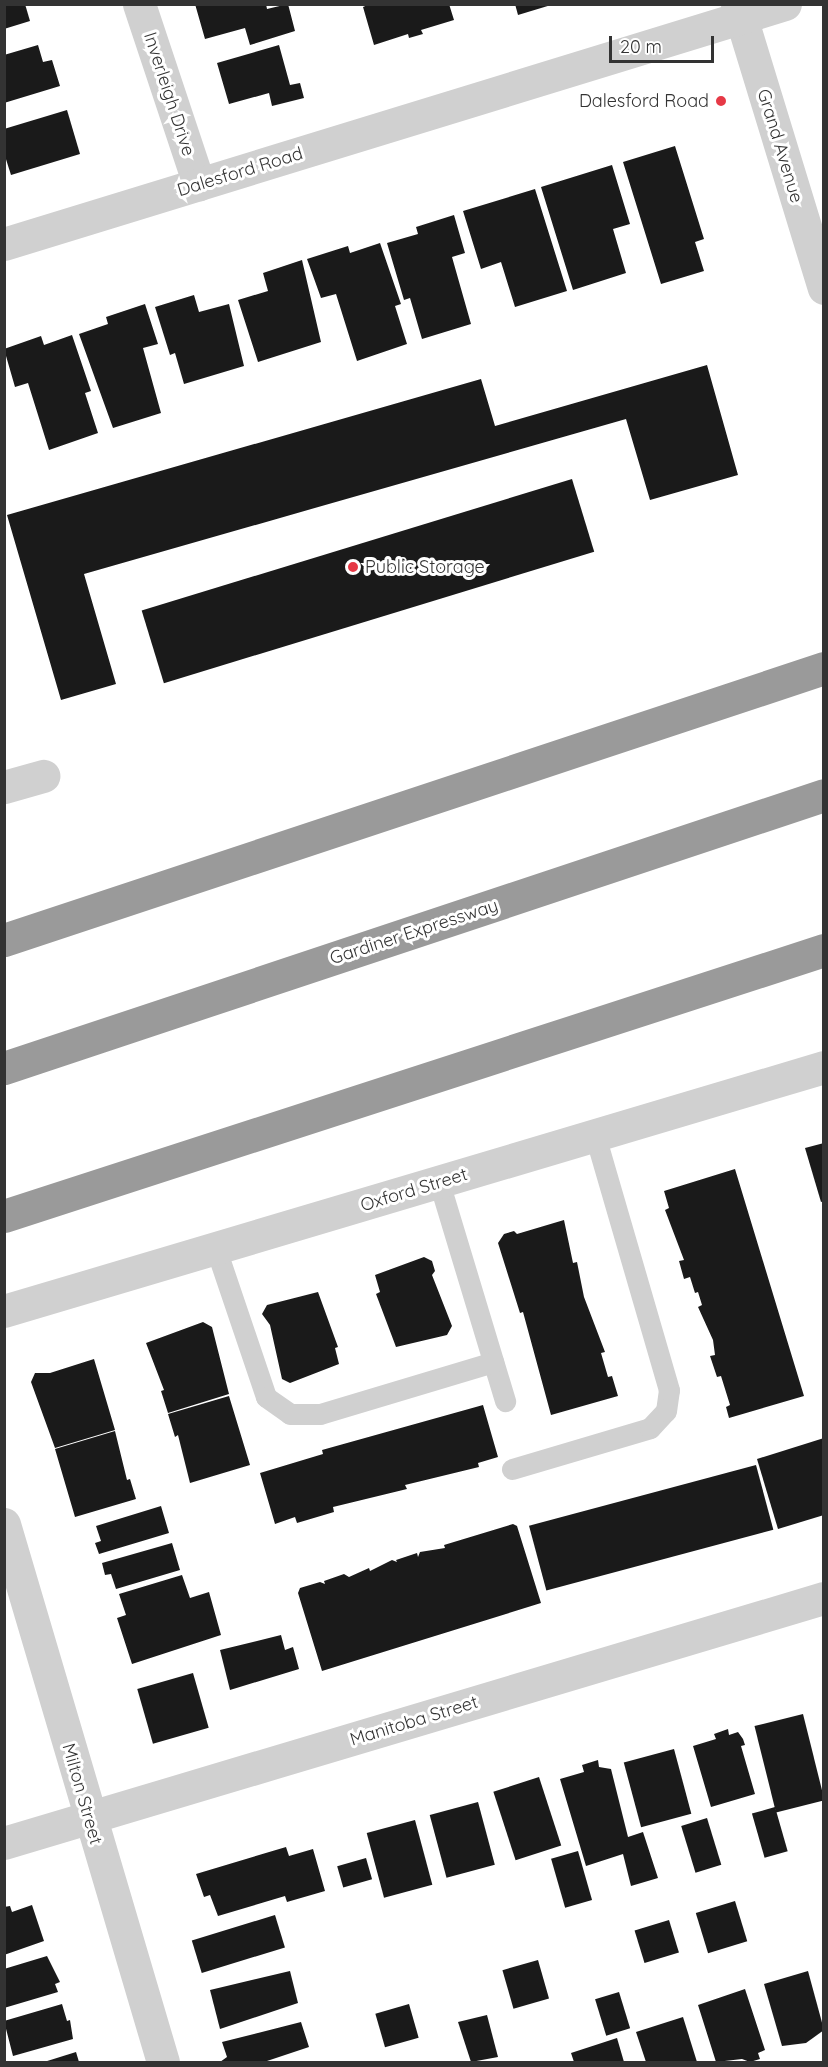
<!DOCTYPE html>
<style>
body{margin:0}
#map{position:relative;width:828px;height:2067px;overflow:hidden;background:#fff;font-family:Quicksand,sans-serif}
div>[style]{position:absolute}
.building>*{inset:0;background:#1a1a1a;transform-origin:0 0}
.lane>*{height:21px;margin:-10.5px;padding:0 10.5px;transform-origin:10.5px;border-radius:10.5px;background:#d0d0d0}
.street>*{height:33px;margin:-16.5px;padding:0 16.5px;transform-origin:16.5px;border-radius:16.5px;background:#d0d0d0}
.highway>*{height:33px;margin:-16.5px;padding:0 16.5px;transform-origin:16.5px;border-radius:16.5px;background:#9a9a9a}
.dots>*{width:16px;height:16px;translate:-50% -50%;box-sizing:border-box;border:3px solid #fff;border-radius:50%}
span{translate:-50% -50%;white-space:nowrap;text-align:center;line-height:1.15;-webkit-text-stroke:6px #fff;paint-order:stroke}
.street-label{font-size:18px;color:#333}
.poi-label{font-size:18px;color:#333}
.right{translate:-100% -50%;text-align:right}
.left{translate:0 -50%;text-align:left}
.frame{position:absolute;inset:0;border:6px solid #333;pointer-events:none}
.scale{position:absolute;left:609px;top:36px;width:105px;height:27px;box-sizing:border-box;border:3px solid #333;border-top:0;padding-left:8px;font-size:18px;line-height:21px;white-space:nowrap;color:#333;-webkit-text-stroke:4px #fff;paint-order:stroke}
</style>
<div id="map">
<div class="building">
<i style="clip-path:polygon(4px 4px,25px 4px,30px 21px,4px 29px)"></i>
<i style="clip-path:polygon(195px 4px,266px 4px,267px 9px,288px 4px,295px 31px,250px 45px,245px 28px,205px 39px)"></i>
<i style="clip-path:polygon(370px 4px,449px 4px,454px 20px,421px 30px,423px 34px,409px 38px,408px 34px,374px 45px,363px 7px)"></i>
<i style="clip-path:polygon(515px 4px,551px 4px,551px 5px,518px 15px)"></i>
<i style="clip-path:polygon(38px 45px,43px 62px,52px 60px,60px 86px,4px 103px,4px 55px)"></i>
<i style="clip-path:polygon(279px 45px,290px 85px,300px 83px,304px 98px,272px 106px,269px 93px,229px 104px,217px 63px)"></i>
<i style="clip-path:polygon(67px 110px,80px 154px,11px 175px,4px 153px,4px 129px)"></i>
<i style="clip-path:polygon(675px 146px,704px 239px,695px 242px,704px 271px,661px 284px,623px 162px)"></i>
<i style="clip-path:polygon(612px 165px,630px 224px,613px 229px,626px 273px,573px 290px,541px 187px)"></i>
<i style="clip-path:polygon(535px 189px,567px 291px,515px 307px,501px 262px,481px 269px,463px 211px)"></i>
<i style="clip-path:polygon(454px 215px,465px 253px,452px 257px,471px 324px,422px 339px,410px 298px,404px 300px,387px 243px,418px 234px,416px 227px)"></i>
<i style="clip-path:polygon(380px 243px,401px 304px,395px 306px,407px 344px,357px 361px,336px 294px,321px 298px,307px 259px,348px 246px,350px 253px)"></i>
<i style="clip-path:polygon(302px 260px,321px 342px,258px 362px,238px 300px,268px 291px,263px 273px)"></i>
<i style="clip-path:polygon(194px 295px,199px 312px,229px 304px,244px 366px,184px 384px,175px 353px,170px 355px,155px 307px)"></i>
<i style="clip-path:polygon(145px 304px,158px 344px,143px 348px,161px 413px,113px 428px,79px 334px,108px 324px,106px 317px)"></i>
<i style="clip-path:polygon(72px 335px,91px 391px,85px 393px,98px 433px,49px 450px,28px 383px,15px 387px,4px 349px,41px 336px,44px 345px)"></i>
<i style="clip-path:polygon(707px 365px,738px 475px,650px 500px,626px 419px,84px 574px,116px 684px,61px 700px,7px 515px,481px 379px,495px 426px)"></i>
<i style="left:572px;top:479px;width:76px;height:450px;rotate:73deg"></i>
<i style="clip-path:polygon(824px 1143px,824px 1201px,821px 1202px,805px 1148px)"></i>
<i style="clip-path:polygon(735px 1169px,804px 1396px,729px 1418px,726px 1407px,730px 1405px,721px 1376px,717px 1377px,710px 1356px,715px 1355px,713px 1340px,698px 1307px,702px 1305px,698px 1292px,695px 1293px,690px 1277px,684px 1279px,679px 1261px,684px 1260px,665px 1210px,669px 1208px,664px 1191px)"></i>
<i style="clip-path:polygon(564px 1220px,573px 1263px,577px 1262px,584px 1297px,605px 1352px,601px 1353px,608px 1377px,612px 1376px,618px 1396px,551px 1415px,523px 1312px,520px 1313px,498px 1243px,504px 1234px,514px 1231px,517px 1234px)"></i>
<i style="clip-path:polygon(424px 1257px,432px 1261px,435px 1271px,432px 1275px,452px 1326px,447px 1335px,396px 1347px,376px 1294px,380px 1292px,375px 1275px)"></i>
<i style="clip-path:polygon(318px 1292px,338px 1347px,335px 1348px,339px 1364px,290px 1383px,282px 1379px,270px 1325px,262px 1314px,267px 1305px)"></i>
<i style="clip-path:polygon(203px 1322px,212px 1327px,229px 1394px,168px 1413px,161px 1391px,164px 1390px,146px 1343px)"></i>
<i style="clip-path:polygon(94px 1359px,115px 1430px,55px 1448px,31px 1382px,35px 1373px,50px 1373px)"></i>
<i style="clip-path:polygon(229px 1396px,250px 1465px,190px 1483px,178px 1435px,175px 1437px,168px 1414px)"></i>
<i style="clip-path:polygon(483px 1405px,498px 1457px,478px 1463px,479px 1467px,405px 1485px,407px 1489px,333px 1507px,334px 1512px,297px 1523px,295px 1517px,275px 1524px,260px 1473px,323px 1454px,322px 1450px)"></i>
<i style="clip-path:polygon(115px 1431px,127px 1480px,130px 1479px,136px 1499px,75px 1517px,55px 1449px)"></i>
<i style="clip-path:polygon(824px 1438px,824px 1515px,778px 1529px,757px 1459px)"></i>
<i style="left:756px;top:1465px;width:67px;height:235px;rotate:75deg"></i>
<i style="clip-path:polygon(161px 1506px,169px 1533px,99px 1554px,95px 1543px,101px 1541px,96px 1526px)"></i>
<i style="clip-path:polygon(513px 1524px,517px 1526px,541px 1603px,322px 1671px,298px 1593px,300px 1588px,320px 1582px,325px 1584px,324px 1581px,344px 1574px,349px 1577px,369px 1568px,370px 1571px,392px 1560px,397px 1562px,396px 1560px,417px 1553px,418px 1557px,420px 1552px,445px 1548px,444px 1545px)"></i>
<i style="clip-path:polygon(172px 1543px,180px 1570px,116px 1589px,111px 1574px,105px 1575px,102px 1563px)"></i>
<i style="clip-path:polygon(182px 1575px,190px 1598px,209px 1592px,221px 1635px,132px 1664px,117px 1618px,126px 1615px,119px 1594px)"></i>
<i style="clip-path:polygon(281px 1635px,285px 1650px,293px 1647px,299px 1669px,230px 1690px,220px 1650px)"></i>
<i style="left:193px;top:1673px;width:57px;height:58px;rotate:74deg"></i>
<i style="left:803px;top:1714px;width:89px;height:50px;rotate:76deg"></i>
<i style="clip-path:polygon(728px 1729px,729px 1735px,738px 1732px,743px 1739px,745px 1745px,741px 1746px,755px 1794px,711px 1807px,693px 1746px,716px 1739px,714px 1734px)"></i>
<i style="left:674px;top:1749px;width:67px;height:52px;rotate:75deg"></i>
<i style="clip-path:polygon(598px 1760px,599px 1767px,611px 1769px,628px 1837px,643px 1832px,658px 1878px,631px 1886px,623px 1854px,586px 1866px,560px 1779px,584px 1772px,582px 1765px)"></i>
<i style="left:539px;top:1777px;width:72px;height:48px;rotate:72deg"></i>
<i style="left:478px;top:1802px;width:65px;height:50px;rotate:75deg"></i>
<i style="left:775px;top:1807px;width:46px;height:24px;rotate:74deg"></i>
<i style="left:707px;top:1818px;width:49px;height:27px;rotate:73deg"></i>
<i style="left:415px;top:1820px;width:67px;height:50px;rotate:75deg"></i>
<i style="clip-path:polygon(286px 1847px,289px 1856px,313px 1849px,325px 1891px,287px 1902px,285px 1896px,218px 1916px,210px 1895px,204px 1897px,196px 1874px)"></i>
<i style="left:578px;top:1851px;width:51px;height:28px;rotate:74deg"></i>
<i style="left:366px;top:1858px;width:22px;height:30px;rotate:74deg"></i>
<i style="left:735px;top:1901px;width:42px;height:41px;rotate:73deg"></i>
<i style="clip-path:polygon(32px 1905px,44px 1941px,4px 1955px,4px 1907px,10px 1906px,12px 1912px)"></i>
<i style="left:275px;top:1915px;width:34px;height:87px;rotate:73deg"></i>
<i style="left:669px;top:1920px;width:34px;height:36px;rotate:73deg"></i>
<i style="clip-path:polygon(47px 1956px,60px 1982px,55px 1984px,58px 1992px,4px 2008px,4px 1969px)"></i>
<i style="left:538px;top:1960px;width:40px;height:37px;rotate:74deg"></i>
<i style="clip-path:polygon(290px 1971px,298px 2003px,220px 2029px,210px 1990px)"></i>
<i style="clip-path:polygon(808px 1971px,824px 2030px,806px 2043px,782px 2046px,764px 1984px)"></i>
<i style="clip-path:polygon(745px 1989px,765px 2050px,758px 2053px,760px 2059px,750px 2062px,742px 2059px,716px 2062px,698px 2005px)"></i>
<i style="left:619px;top:1992px;width:38px;height:25px;rotate:73deg"></i>
<i style="clip-path:polygon(62px 2004px,67px 2021px,70px 2020px,73px 2039px,13px 2056px,4px 2021px)"></i>
<i style="left:409px;top:2004px;width:35px;height:35px;rotate:74deg"></i>
<i style="clip-path:polygon(487px 2015px,498px 2057px,471px 2062px,458px 2022px)"></i>
<i style="clip-path:polygon(683px 2017px,697px 2062px,646px 2062px,636px 2032px)"></i>
<i style="clip-path:polygon(301px 2022px,309px 2047px,264px 2062px,220px 2062px,227px 2057px,222px 2042px)"></i>
<i style="clip-path:polygon(617px 2038px,624px 2062px,574px 2062px,571px 2053px)"></i>
<i style="clip-path:polygon(76px 2052px,79px 2062px,44px 2062px)"></i>
</div>
<div class="lane">
<i style="left:439px;top:1182px;width:229px;rotate:73.2deg"></i>
<i style="left:216px;top:1249px;width:156px;rotate:71.3deg"></i>
<i style="left:266px;top:1397px;width:29px;rotate:35deg"></i>
<i style="left:290px;top:1414px;width:30px"></i>
<i style="left:320px;top:1414px;width:181px;rotate:-16.7deg"></i>
<i style="left:512px;top:1469px;width:144px;rotate:-16.5deg"></i>
<i style="left:650px;top:1428px;width:23px;rotate:-47deg"></i>
<i style="left:666px;top:1411px;width:21px;rotate:-82deg"></i>
<i style="left:669px;top:1390px;width:266px;rotate:-106.2deg"></i>
</div>
<div class="street">
<i style="left:139px;top:4px;width:190px;rotate:71.6deg"></i>
<i style="left:737px;top:4px;width:297px;rotate:73deg"></i>
<i style="left:4px;top:244px;width:817px;rotate:-17.08deg"></i>
<i style="left:4px;top:787px;width:41px;rotate:-15.8deg"></i>
<i style="left:4px;top:1311px;width:856px;rotate:-16.57deg"></i>
<i style="left:4px;top:1524px;width:561px;rotate:73.54deg"></i>
<i style="left:4px;top:1843px;width:856px;rotate:-16.64deg"></i>
</div>
<div class="highway">
<i style="left:4px;top:940px;width:864px;rotate:-18.35deg"></i>
<i style="left:4px;top:1068px;width:864px;rotate:-18.41deg"></i>
<i style="left:4px;top:1216px;width:862px;rotate:-17.97deg"></i>
</div>
<div class="dots">
<i style="left:721px;top:101px;background:#e63946"></i>
<i style="left:353px;top:567px;background:#e63946"></i>
</div>
<div class="street-label">
<span style="left:169px;top:94px;rotate:72deg">Inverleigh Drive</span>
<span style="left:780px;top:146px;rotate:73deg">Grand Avenue</span>
<span style="left:240px;top:172px;rotate:-17deg">Dalesford Road</span>
<span style="left:414px;top:932px;rotate:-18deg">Gardiner Expressway</span>
<span style="left:414px;top:1190px;rotate:-17deg">Oxford Street</span>
<span style="left:414px;top:1721px;rotate:-17deg">Manitoba Street</span>
<span style="left:82px;top:1794px;rotate:74deg">Milton Street</span>
</div>
<div class="poi-label">
<span class="right" style="left:709px;top:101px">Dalesford Road</span>
<span class="left" style="left:365px;top:567px">Public Storage</span>
</div>
<div class="frame"></div>
<div class="scale">20 m</div>
</div>
